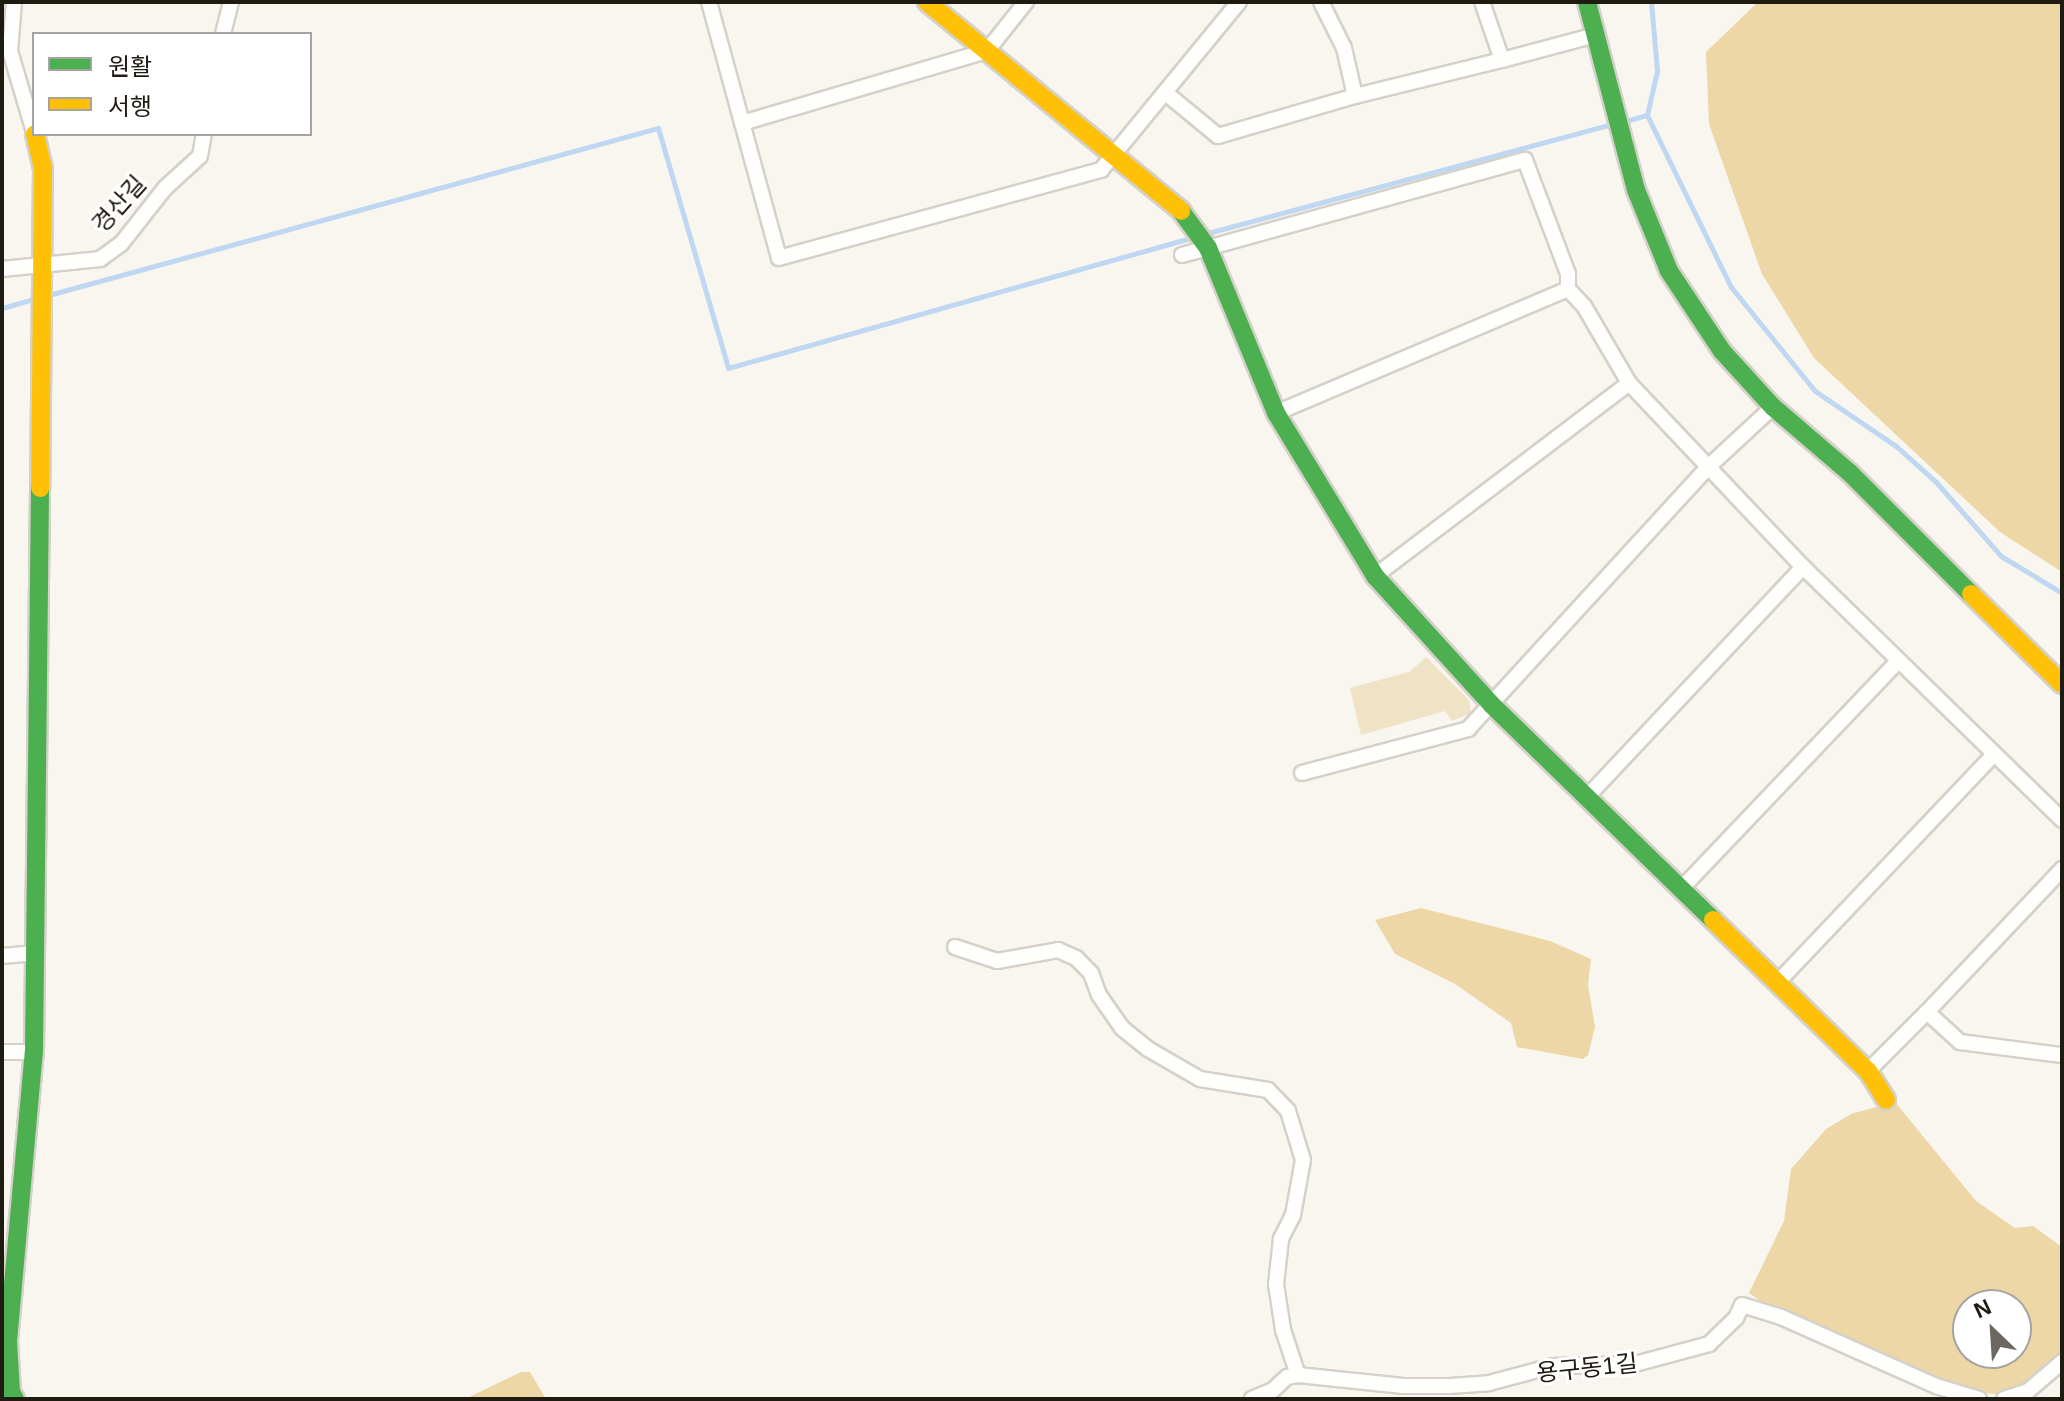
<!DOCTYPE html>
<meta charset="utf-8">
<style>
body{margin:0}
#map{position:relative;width:2064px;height:1401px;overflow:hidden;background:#f9f6f0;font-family:Helvetica,"Noto Sans KR",sans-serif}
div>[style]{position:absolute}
.green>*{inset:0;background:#f0e2c5}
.forest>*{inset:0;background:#edd7a6}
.stream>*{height:5px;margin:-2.5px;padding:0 2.5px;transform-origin:2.5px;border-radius:2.5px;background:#c0d7f1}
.roads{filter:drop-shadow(2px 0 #d5d1c9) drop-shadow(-2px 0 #d5d1c9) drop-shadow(0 2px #d5d1c9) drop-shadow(0 -2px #d5d1c9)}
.street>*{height:14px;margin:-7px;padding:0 7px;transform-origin:7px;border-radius:7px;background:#fefefd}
.fast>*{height:18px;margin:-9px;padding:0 9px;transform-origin:9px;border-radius:9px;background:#4caf50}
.slow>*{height:18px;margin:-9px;padding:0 9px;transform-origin:9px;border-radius:9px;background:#ffc107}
span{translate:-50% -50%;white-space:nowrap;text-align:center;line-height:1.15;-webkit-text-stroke:6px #fff;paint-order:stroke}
.street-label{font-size:24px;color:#201b11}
.frame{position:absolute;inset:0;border:4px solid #201b11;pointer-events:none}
.legend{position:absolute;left:32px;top:32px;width:280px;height:104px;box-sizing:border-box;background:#fff;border:2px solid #a6a4a0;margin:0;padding:10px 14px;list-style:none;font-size:24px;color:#201b11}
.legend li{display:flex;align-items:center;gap:16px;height:40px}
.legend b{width:40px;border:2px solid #a6a4a0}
.north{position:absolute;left:1952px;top:1289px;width:80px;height:80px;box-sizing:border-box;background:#fff;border:2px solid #a6a4a0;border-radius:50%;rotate:335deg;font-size:22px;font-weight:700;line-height:32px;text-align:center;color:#201b11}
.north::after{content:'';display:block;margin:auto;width:28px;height:36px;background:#6c685f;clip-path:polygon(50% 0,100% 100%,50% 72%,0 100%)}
</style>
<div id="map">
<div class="green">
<i style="clip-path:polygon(1426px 657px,1469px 700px,1471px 713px,1452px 721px,1445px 711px,1361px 735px,1350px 688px,1409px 672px)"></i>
</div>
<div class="forest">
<i style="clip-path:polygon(1758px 2px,2062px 2px,2062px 572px,2000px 532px,1814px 358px,1762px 274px,1709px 124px,1706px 52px)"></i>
<i style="clip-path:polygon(1421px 908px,1550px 941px,1591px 959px,1588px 985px,1595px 1027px,1588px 1055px,1583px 1059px,1517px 1047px,1511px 1023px,1455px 984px,1395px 954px,1375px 920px)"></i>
<i style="clip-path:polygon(evenodd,1895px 1102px,1976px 1201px,2015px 1228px,2033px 1226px,2062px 1247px,2062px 1354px,2017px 1396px,1982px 1393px,1917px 1369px,1766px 1305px,1749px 1293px,1784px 1221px,1791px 1169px,1826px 1129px,1851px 1114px,1895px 1102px,1968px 1305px,2016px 1305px,2016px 1353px,1968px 1353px,1968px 1305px)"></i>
<i style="clip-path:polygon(521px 1372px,530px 1372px,546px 1399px,465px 1399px)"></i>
</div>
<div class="stream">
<i style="left:1651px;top:2px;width:69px;rotate:85deg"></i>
<i style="left:1657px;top:71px;width:45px;rotate:102.8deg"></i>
<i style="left:1647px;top:115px;width:191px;rotate:64deg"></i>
<i style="left:1731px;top:287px;width:134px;rotate:51.1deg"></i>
<i style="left:1815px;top:391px;width:98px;rotate:34.2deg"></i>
<i style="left:1896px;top:446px;width:54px;rotate:42deg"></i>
<i style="left:1936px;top:482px;width:98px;rotate:48.7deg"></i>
<i style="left:2001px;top:556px;width:71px;rotate:31.2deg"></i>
<i style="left:1622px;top:122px;width:26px;rotate:-16deg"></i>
<i style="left:1204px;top:234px;width:423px;rotate:-15.1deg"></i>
<i style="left:45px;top:296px;width:636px;rotate:-15.33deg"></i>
<i style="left:658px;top:128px;width:250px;rotate:73.7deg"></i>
<i style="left:728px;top:368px;width:485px;rotate:-15.7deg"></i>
<i style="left:2px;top:308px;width:35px;rotate:-16deg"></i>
</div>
<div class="roads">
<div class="street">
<i style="left:14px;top:2px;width:49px;rotate:94.7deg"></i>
<i style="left:10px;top:51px;width:84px;rotate:73.5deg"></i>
<i style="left:709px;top:2px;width:265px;rotate:74.7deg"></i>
<i style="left:779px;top:258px;width:334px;rotate:-15.3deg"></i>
<i style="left:1101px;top:170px;width:217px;rotate:-50.6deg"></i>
<i style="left:1321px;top:2px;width:51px;rotate:63.4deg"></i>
<i style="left:1344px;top:48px;width:49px;rotate:77.1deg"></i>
<i style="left:223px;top:34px;width:33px;rotate:-76deg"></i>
<i style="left:1502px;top:60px;width:96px;rotate:-15deg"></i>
<i style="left:1167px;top:94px;width:66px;rotate:39.5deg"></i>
<i style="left:1218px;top:136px;width:143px;rotate:-16.3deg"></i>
<i style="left:1355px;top:96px;width:151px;rotate:-13.8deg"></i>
<i style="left:1502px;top:60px;width:61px;rotate:-109deg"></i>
<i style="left:742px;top:123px;width:255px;rotate:-16.4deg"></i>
<i style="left:987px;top:51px;width:63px;rotate:-51.5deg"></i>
<i style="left:1182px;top:255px;width:356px;rotate:-15.5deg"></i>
<i style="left:1525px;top:160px;width:122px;rotate:69.3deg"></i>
<i style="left:1568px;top:274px;width:15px;rotate:90deg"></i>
<i style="left:1568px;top:289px;width:23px;rotate:47deg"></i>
<i style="left:1584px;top:306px;width:89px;rotate:59.7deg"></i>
<i style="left:1629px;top:383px;width:253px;rotate:46.6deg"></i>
<i style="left:1803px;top:567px;width:362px;rotate:44.3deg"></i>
<i style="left:2px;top:269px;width:99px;rotate:-5.8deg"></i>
<i style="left:100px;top:259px;width:26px;rotate:-36deg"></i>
<i style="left:121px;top:244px;width:71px;rotate:-51.8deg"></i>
<i style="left:165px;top:188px;width:47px;rotate:-42.4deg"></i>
<i style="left:200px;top:156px;width:22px;rotate:-80deg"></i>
<i style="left:1276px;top:413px;width:317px;rotate:-23deg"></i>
<i style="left:1375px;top:576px;width:319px;rotate:-37.2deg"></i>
<i style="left:1302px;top:773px;width:172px;rotate:-14.8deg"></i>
<i style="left:1468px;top:729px;width:352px;rotate:-47.5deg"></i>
<i style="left:1706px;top:469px;width:91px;rotate:-42.8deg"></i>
<i style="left:1586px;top:798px;width:317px;rotate:-46.8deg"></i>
<i style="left:1681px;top:889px;width:313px;rotate:-46.4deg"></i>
<i style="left:955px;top:947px;width:44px;rotate:18.4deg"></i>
<i style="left:997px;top:961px;width:62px;rotate:-10.2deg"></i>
<i style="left:1058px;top:950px;width:20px;rotate:24deg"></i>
<i style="left:1076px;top:958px;width:21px;rotate:45deg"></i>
<i style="left:1091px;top:973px;width:23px;rotate:70deg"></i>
<i style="left:1099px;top:995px;width:40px;rotate:55.1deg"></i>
<i style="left:1122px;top:1028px;width:33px;rotate:39deg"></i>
<i style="left:1148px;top:1049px;width:60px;rotate:30deg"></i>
<i style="left:1200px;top:1079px;width:69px;rotate:9.2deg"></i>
<i style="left:1268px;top:1090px;width:29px;rotate:46deg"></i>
<i style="left:1288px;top:1111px;width:51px;rotate:73deg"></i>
<i style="left:1303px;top:1160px;width:56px;rotate:100.3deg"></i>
<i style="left:1293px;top:1215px;width:27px;rotate:117deg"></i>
<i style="left:1281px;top:1239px;width:45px;rotate:96.3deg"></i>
<i style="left:1276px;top:1284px;width:47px;rotate:81.3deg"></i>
<i style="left:1283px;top:1330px;width:47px;rotate:71.6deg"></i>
<i style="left:1298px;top:1375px;width:11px;rotate:170deg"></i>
<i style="left:1287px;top:1377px;width:19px;rotate:137deg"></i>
<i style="left:1273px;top:1390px;width:23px;rotate:157deg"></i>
<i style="left:2px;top:956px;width:34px;rotate:-5deg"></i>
<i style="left:1777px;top:983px;width:315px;rotate:-46.5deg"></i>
<i style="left:1927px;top:1012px;width:197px;rotate:-46.6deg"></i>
<i style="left:2px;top:1052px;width:32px"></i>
<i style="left:1868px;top:1071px;width:83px;rotate:-45deg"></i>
<i style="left:1927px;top:1012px;width:45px;rotate:42.3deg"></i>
<i style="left:1960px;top:1042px;width:103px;rotate:7.3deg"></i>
<i style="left:1298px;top:1375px;width:106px;rotate:6deg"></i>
<i style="left:1403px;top:1386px;width:47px"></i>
<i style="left:1450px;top:1386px;width:39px;rotate:-4deg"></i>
<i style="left:1489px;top:1383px;width:66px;rotate:-14.9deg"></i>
<i style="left:1553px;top:1366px;width:82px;rotate:-1.4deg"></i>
<i style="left:1635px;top:1364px;width:77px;rotate:-15.1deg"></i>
<i style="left:1709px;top:1344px;width:37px;rotate:-44deg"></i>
<i style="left:1736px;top:1318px;width:14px;rotate:-65deg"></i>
<i style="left:1742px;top:1305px;width:41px;rotate:17.1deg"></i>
<i style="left:1781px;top:1317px;width:170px;rotate:24deg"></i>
<i style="left:1936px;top:1386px;width:45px;rotate:16.8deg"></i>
<i style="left:2004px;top:1399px;width:25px;rotate:-18deg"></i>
<i style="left:2028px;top:1391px;width:45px;rotate:-40.5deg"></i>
</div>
<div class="fast">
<i style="left:1587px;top:2px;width:194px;rotate:75.4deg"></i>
<i style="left:1636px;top:190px;width:87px;rotate:67.8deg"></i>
<i style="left:1669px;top:271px;width:96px;rotate:56.5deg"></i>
<i style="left:1722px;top:351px;width:76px;rotate:47.7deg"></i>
<i style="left:1773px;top:407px;width:101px;rotate:40.6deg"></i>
<i style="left:1850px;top:473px;width:171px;rotate:45deg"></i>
<i style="left:1181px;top:211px;width:46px;rotate:53.9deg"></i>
<i style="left:1208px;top:248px;width:178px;rotate:67.6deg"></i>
<i style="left:1276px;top:413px;width:191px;rotate:58.7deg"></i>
<i style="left:1375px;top:576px;width:174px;rotate:47.8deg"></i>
<i style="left:1492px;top:705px;width:308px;rotate:44.2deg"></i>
<i style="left:15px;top:1399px;width:8px;rotate:-120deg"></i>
<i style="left:11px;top:1392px;width:51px;rotate:-93.4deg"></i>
<i style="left:8px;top:1341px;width:290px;rotate:-84.9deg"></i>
<i style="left:34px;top:1052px;width:564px;rotate:-89.39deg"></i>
</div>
<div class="slow">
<i style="left:927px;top:2px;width:329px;rotate:39.4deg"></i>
<i style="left:35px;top:134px;width:36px;rotate:77deg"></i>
<i style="left:43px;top:169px;width:319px;rotate:90.5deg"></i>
<i style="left:1971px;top:594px;width:128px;rotate:44.7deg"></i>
<i style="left:1713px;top:920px;width:216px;rotate:44.3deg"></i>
<i style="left:1868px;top:1071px;width:34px;rotate:58deg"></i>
</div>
</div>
<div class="street-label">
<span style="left:119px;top:204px;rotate:-48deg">경산길</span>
<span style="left:1587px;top:1368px;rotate:-6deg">용구동1길</span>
</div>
<div class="frame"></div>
<ul class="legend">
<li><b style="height:10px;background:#4caf50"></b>원활</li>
<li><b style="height:10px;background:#ffc107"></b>서행</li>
</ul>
<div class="north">N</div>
</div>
